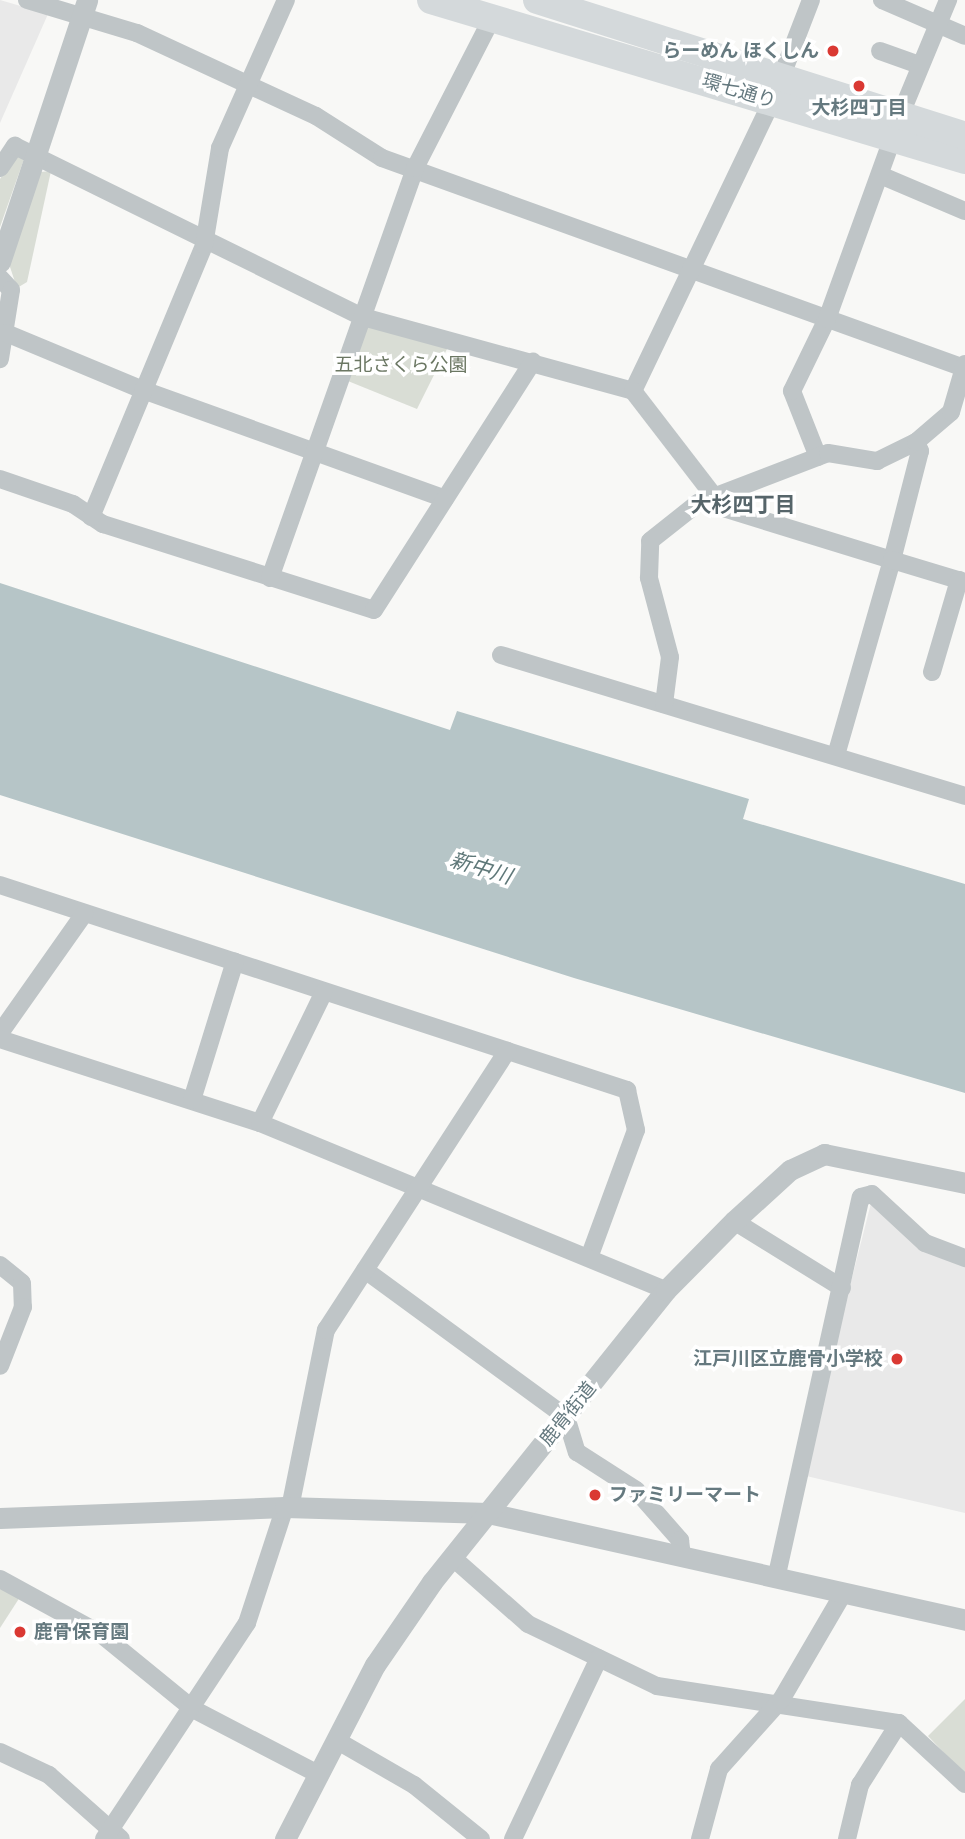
<!DOCTYPE html>
<meta charset="utf-8">
<style>
body{margin:0}
#map{position:relative;width:965px;height:1839px;overflow:hidden;background:#f8f8f6;font-family:Roboto,"Noto Sans JP",sans-serif}
div>[style]{position:absolute}
.built>*{inset:0;background:#e9e9e9}
.green>*{inset:0;background:#d9ddd5}
.water>*{inset:0;background:#b6c5c7}
.minor>*{height:18px;margin:-9px;padding:0 9px;transform-origin:9px;border-radius:9px;background:#bfc5c7}
.tertiary>*{height:21px;margin:-10.5px;padding:0 10.5px;transform-origin:10.5px;border-radius:10.5px;background:#bfc5c7}
.primary>*{height:28px;margin:-14px;padding:0 14px;transform-origin:14px;border-radius:14px;background:#d4d9db}
.dots>*{width:19px;height:19px;translate:-50% -50%;box-sizing:border-box;border:4px solid #fff;border-radius:50%}
span{translate:-50% -50%;white-space:nowrap;text-align:center;line-height:1.15;-webkit-text-stroke:7px #fff;paint-order:stroke}
.poi-label{font-size:19px;color:#65797f;font-weight:700}
.right{translate:-100% -50%;text-align:right}
.left{translate:0 -50%;text-align:left}
.street-label{font-size:19px;color:#65797f}
.park-label{font-size:19px;color:#6b7763}
.neighbourhood-label{font-size:21px;color:#56656a;font-weight:700}
.water-label{font-size:21px;color:#5f7879;font-style:italic}
</style>
<div id="map">
<div class="built">
<i style="clip-path:polygon(0 0,48px 14px,0 123px)"></i>
<i style="clip-path:polygon(871px 1203px,965px 1265px,965px 1513px,802px 1475px)"></i>
</div>
<div class="green">
<i style="clip-path:polygon(16px 153px,24px 159px,0 227px,0 179px)"></i>
<i style="clip-path:polygon(51px 171px,27px 282px,17px 288px,9px 264px,40px 172px)"></i>
<i style="clip-path:polygon(364px 320px,450px 343px,417px 409px,343px 379px)"></i>
<i style="clip-path:polygon(0 1585px,20px 1597px,0 1628px)"></i>
<i style="clip-path:polygon(965px 1699px,965px 1775px,928px 1736px)"></i>
</div>
<div class="water">
<i style="clip-path:polygon(0 583px,450px 730px,457px 711px,749px 799px,743px 819px,965px 884px,965px 1093px,574px 978px,0 795px)"></i>
</div>
<div class="minor">
<i style="left:27px;top:0;width:115px;rotate:16.7deg"></i>
<i style="left:137px;top:33px;width:197px;rotate:24.9deg"></i>
<i style="left:316px;top:116px;width:78px;rotate:32.5deg"></i>
<i style="left:382px;top:158px;width:619px;rotate:19.84deg"></i>
<i style="left:882px;top:0;width:90px;rotate:23.4deg"></i>
<i style="left:880px;top:51px;width:41px;rotate:19.7deg"></i>
<i style="left:900px;top:116px;width:126px;rotate:-67.5deg"></i>
<i style="left:0;top:168px;width:27px;rotate:-56deg"></i>
<i style="left:15px;top:146px;width:388px;rotate:26.2deg"></i>
<i style="left:363px;top:317px;width:280px;rotate:15.3deg"></i>
<i style="left:633px;top:391px;width:322px;rotate:-64.4deg"></i>
<i style="left:772px;top:101px;width:108px;rotate:-68.9deg"></i>
<i style="left:880px;top:175px;width:92px;rotate:23deg"></i>
<i style="left:0;top:278px;width:16px;rotate:47deg"></i>
<i style="left:11px;top:290px;width:70px;rotate:99.1deg"></i>
<i style="left:6px;top:333px;width:148px;rotate:22.6deg"></i>
<i style="left:143px;top:390px;width:321px;rotate:19.8deg"></i>
<i style="left:633px;top:391px;width:148px;rotate:52.4deg"></i>
<i style="left:723px;top:508px;width:177px;rotate:17.1deg"></i>
<i style="left:892px;top:560px;width:203px;rotate:106deg"></i>
<i style="left:916px;top:442px;width:10px;rotate:66deg"></i>
<i style="left:920px;top:451px;width:113px;rotate:104.4deg"></i>
<i style="left:892px;top:560px;width:76px;rotate:16.8deg"></i>
<i style="left:818px;top:457px;width:71px;rotate:-111.5deg"></i>
<i style="left:792px;top:391px;width:80px;rotate:-64.1deg"></i>
<i style="left:827px;top:319px;width:194px;rotate:-70.1deg"></i>
<i style="left:0;top:479px;width:77px;rotate:18.9deg"></i>
<i style="left:73px;top:504px;width:36px;rotate:34deg"></i>
<i style="left:103px;top:524px;width:284px;rotate:17.6deg"></i>
<i style="left:374px;top:610px;width:295px;rotate:-57.4deg"></i>
<i style="left:91px;top:517px;width:295px;rotate:-67.4deg"></i>
<i style="left:204px;top:245px;width:98px;rotate:-80.6deg"></i>
<i style="left:220px;top:148px;width:162px;rotate:-66deg"></i>
<i style="left:270px;top:578px;width:435px;rotate:-70.5deg"></i>
<i style="left:415px;top:168px;width:169px;rotate:-62.8deg"></i>
<i style="left:501px;top:655px;width:485px;rotate:16.9deg"></i>
<i style="left:932px;top:672px;width:96px;rotate:-73.6deg"></i>
<i style="left:664px;top:704px;width:47px;rotate:-82.7deg"></i>
<i style="left:670px;top:657px;width:82px;rotate:-104.9deg"></i>
<i style="left:649px;top:578px;width:37px;rotate:-88deg"></i>
<i style="left:650px;top:541px;width:61px;rotate:-38.4deg"></i>
<i style="left:698px;top:503px;width:139px;rotate:-21deg"></i>
<i style="left:828px;top:453px;width:50px;rotate:9.3deg"></i>
<i style="left:877px;top:461px;width:43px;rotate:-26deg"></i>
<i style="left:916px;top:442px;width:46px;rotate:-40.6deg"></i>
<i style="left:951px;top:412px;width:50px;rotate:-73.7deg"></i>
<i style="left:0;top:885px;width:660px;rotate:18.11deg"></i>
<i style="left:627px;top:1090px;width:41px;rotate:77.3deg"></i>
<i style="left:636px;top:1130px;width:136px;rotate:110.2deg"></i>
<i style="left:0;top:1033px;width:146px;rotate:-54.8deg"></i>
<i style="left:0;top:1039px;width:273px;rotate:17.9deg"></i>
<i style="left:260px;top:1123px;width:439px;rotate:22.4deg"></i>
<i style="left:192px;top:1100px;width:145px;rotate:-72.8deg"></i>
<i style="left:260px;top:1123px;width:146px;rotate:-64deg"></i>
<i style="left:734px;top:1221px;width:127px;rotate:31.8deg"></i>
<i style="left:0;top:1265px;width:28px;rotate:39deg"></i>
<i style="left:22px;top:1283px;width:24px;rotate:88deg"></i>
<i style="left:23px;top:1307px;width:63px;rotate:111.3deg"></i>
<i style="left:365px;top:1270px;width:249px;rotate:36.2deg"></i>
<i style="left:566px;top:1417px;width:37px;rotate:73deg"></i>
<i style="left:577px;top:1452px;width:70px;rotate:32.8deg"></i>
<i style="left:636px;top:1490px;width:67px;rotate:48.7deg"></i>
<i style="left:680px;top:1540px;width:16px;rotate:83deg"></i>
<i style="left:290px;top:1508px;width:182px;rotate:-78.6deg"></i>
<i style="left:326px;top:1330px;width:333px;rotate:-57deg"></i>
<i style="left:452px;top:1557px;width:101px;rotate:41.4deg"></i>
<i style="left:528px;top:1624px;width:143px;rotate:25.7deg"></i>
<i style="left:657px;top:1686px;width:245px;rotate:8.7deg"></i>
<i style="left:899px;top:1723px;width:90px;rotate:42.7deg"></i>
<i style="left:0;top:1579px;width:115px;rotate:28.6deg"></i>
<i style="left:101px;top:1634px;width:119px;rotate:39.2deg"></i>
<i style="left:193px;top:1709px;width:141px;rotate:27.5deg"></i>
<i style="left:776px;top:1579px;width:391px;rotate:-77.5deg"></i>
<i style="left:861px;top:1197px;width:11px;rotate:-15deg"></i>
<i style="left:872px;top:1194px;width:72px;rotate:42.8deg"></i>
<i style="left:925px;top:1243px;width:43px;rotate:20.6deg"></i>
<i style="left:336px;top:1740px;width:90px;rotate:30deg"></i>
<i style="left:414px;top:1785px;width:86px;rotate:38.9deg"></i>
<i style="left:0;top:1752px;width:54px;rotate:25.1deg"></i>
<i style="left:49px;top:1775px;width:96px;rotate:41.6deg"></i>
<i style="left:104px;top:1839px;width:259px;rotate:-56.5deg"></i>
<i style="left:247px;top:1623px;width:122px;rotate:-71.9deg"></i>
<i style="left:513px;top:1839px;width:200px;rotate:-64.6deg"></i>
<i style="left:700px;top:1839px;width:73px;rotate:-74.8deg"></i>
<i style="left:719px;top:1769px;width:93px;rotate:-48.1deg"></i>
<i style="left:781px;top:1700px;width:123px;rotate:-59.7deg"></i>
<i style="left:847px;top:1839px;width:56px;rotate:-76.5deg"></i>
<i style="left:860px;top:1785px;width:73px;rotate:-57.8deg"></i>
</div>
<div class="tertiary">
<i style="left:0;top:262px;width:276px;rotate:-71.6deg"></i>
<i style="left:0;top:1518px;width:285px;rotate:-2.2deg"></i>
<i style="left:285px;top:1507px;width:203px;rotate:1.7deg"></i>
<i style="left:488px;top:1513px;width:489px;rotate:12.6deg"></i>
<i style="left:285px;top:1839px;width:196px;rotate:-62.7deg"></i>
<i style="left:375px;top:1665px;width:101px;rotate:-55.5deg"></i>
<i style="left:432px;top:1582px;width:374px;rotate:-51.3deg"></i>
<i style="left:666px;top:1290px;width:97px;rotate:-45.4deg"></i>
<i style="left:734px;top:1221px;width:76px;rotate:-42.3deg"></i>
<i style="left:790px;top:1170px;width:38px;rotate:-25deg"></i>
<i style="left:824px;top:1154px;width:144px;rotate:11.6deg"></i>
</div>
<div class="primary">
<i style="left:431px;top:0;width:557px;rotate:16.68deg"></i>
<i style="left:537px;top:0;width:449px;rotate:17.6deg"></i>
</div>
<div class="dots">
<i style="left:833px;top:51px;background:#da3933"></i>
<i style="left:859px;top:86px;background:#da3933"></i>
<i style="left:897px;top:1359px;background:#da3933"></i>
<i style="left:595px;top:1495px;background:#da3933"></i>
<i style="left:20px;top:1632px;background:#da3933"></i>
</div>
<div class="poi-label">
<span class="right" style="left:819px;top:51px">らーめん ほくしん</span>
<span style="left:859px;top:108px">大杉四丁目</span>
<span class="right" style="left:883px;top:1359px">江戸川区立鹿骨小学校</span>
<span class="left" style="left:609px;top:1495px">ファミリーマート</span>
<span class="left" style="left:34px;top:1632px">鹿骨保育園</span>
</div>
<div class="street-label">
<span style="left:739px;top:91px;rotate:17deg">環七通り</span>
<span style="left:568px;top:1414px;rotate:-51deg">鹿骨街道</span>
</div>
<div class="park-label">
<span style="left:401px;top:365px">五北さくら公園</span>
</div>
<div class="neighbourhood-label">
<span style="left:743px;top:505px">大杉四丁目</span>
</div>
<div class="water-label">
<span style="left:481px;top:868px;rotate:17deg">新中川</span>
</div>
</div>
